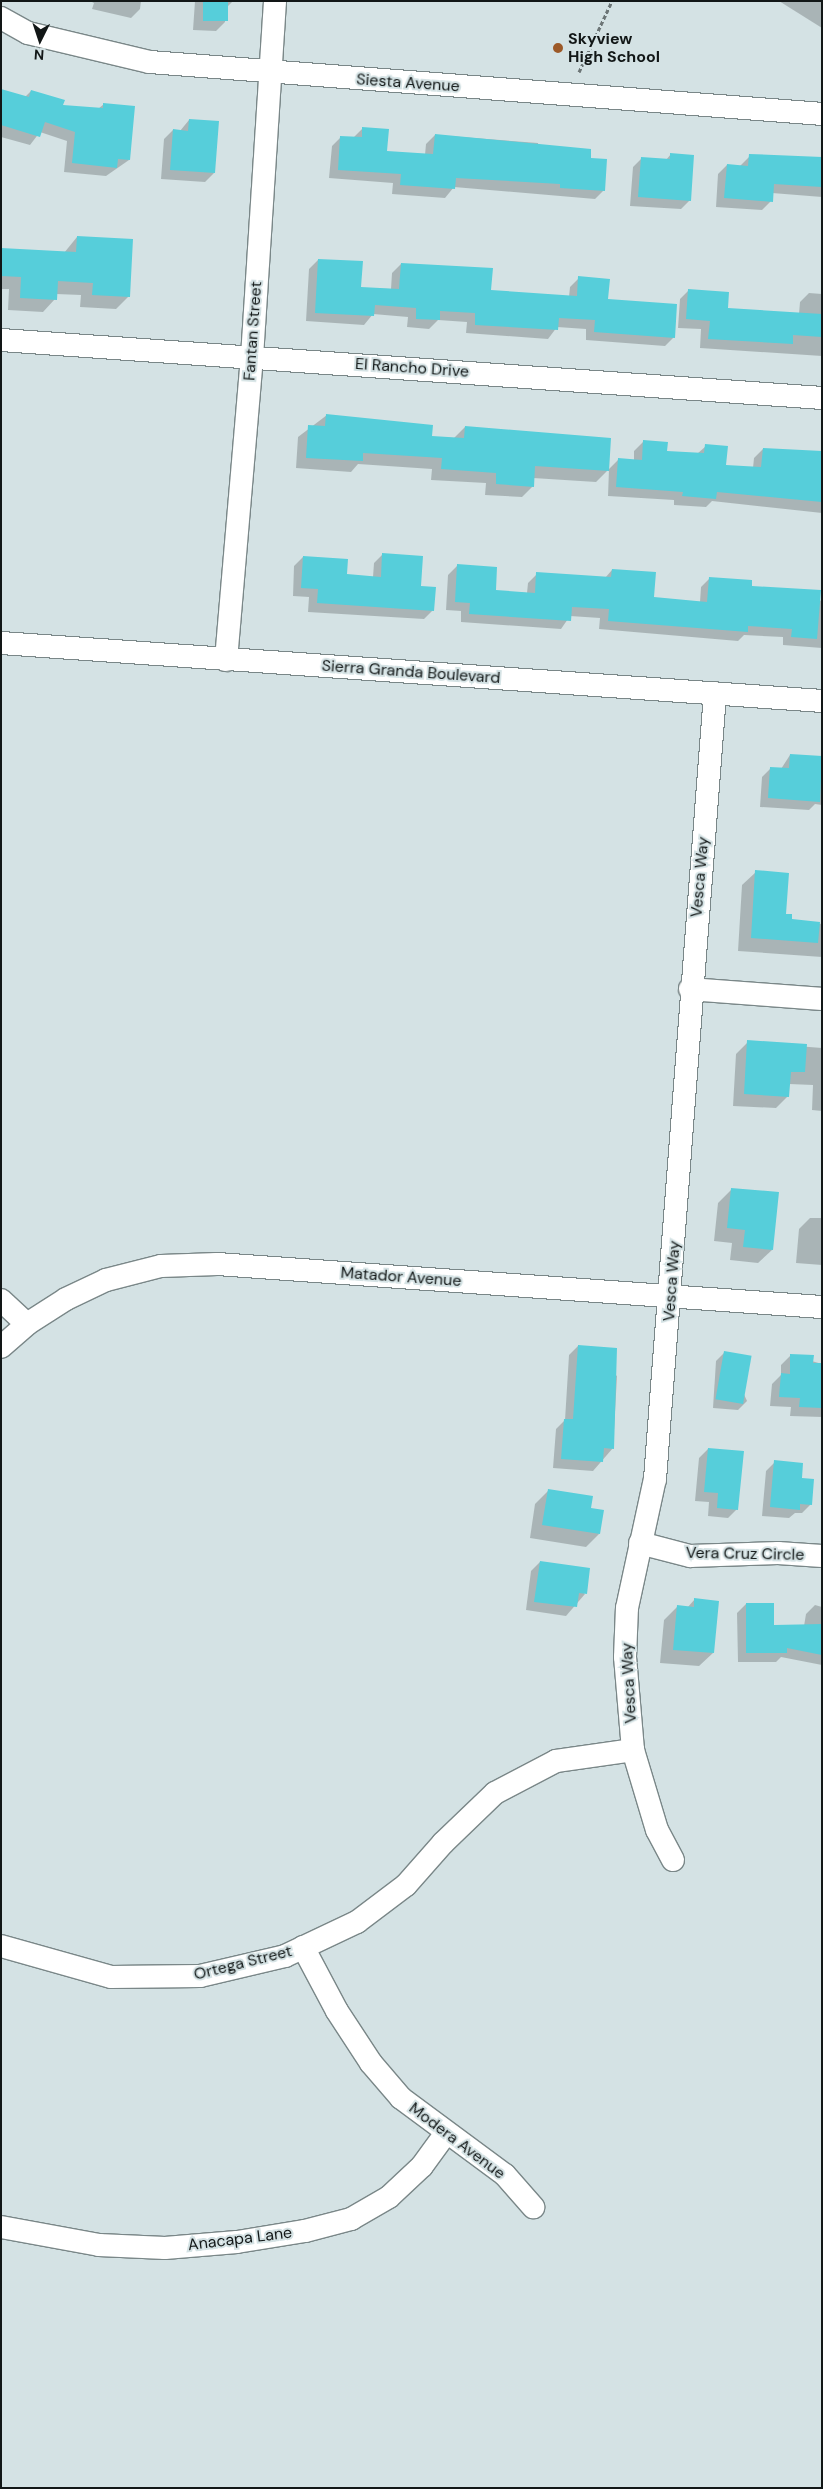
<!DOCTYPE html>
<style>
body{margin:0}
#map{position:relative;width:823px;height:2489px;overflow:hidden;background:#d4e2e4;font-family:"DM Sans",sans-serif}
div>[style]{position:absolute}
.shadow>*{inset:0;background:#0003}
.building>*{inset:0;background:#56ceda;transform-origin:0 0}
.path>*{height:3px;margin-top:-1.5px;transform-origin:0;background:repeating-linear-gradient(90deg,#6c7576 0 4px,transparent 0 6.5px)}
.roads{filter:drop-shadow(1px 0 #7a8788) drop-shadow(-1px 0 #7a8788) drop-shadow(0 1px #7a8788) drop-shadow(0 -1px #7a8788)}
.minor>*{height:22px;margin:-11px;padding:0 11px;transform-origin:11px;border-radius:11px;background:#fff}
.dots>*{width:14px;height:14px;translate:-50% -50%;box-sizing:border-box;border:2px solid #d4e2e4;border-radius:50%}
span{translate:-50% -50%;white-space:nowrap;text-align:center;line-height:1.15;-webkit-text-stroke:4px #d4e2e4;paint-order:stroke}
.poi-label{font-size:16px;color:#121717;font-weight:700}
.left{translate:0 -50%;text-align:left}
.street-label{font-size:16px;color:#121717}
.frame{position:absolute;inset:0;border:2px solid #121717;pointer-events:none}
.north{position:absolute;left:15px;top:15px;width:50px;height:50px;-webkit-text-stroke:4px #d4e2e4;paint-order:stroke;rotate:184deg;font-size:14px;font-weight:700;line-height:20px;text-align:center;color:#121717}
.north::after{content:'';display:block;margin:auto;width:18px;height:22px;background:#121717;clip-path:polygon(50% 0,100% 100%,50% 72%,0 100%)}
</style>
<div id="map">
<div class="shadow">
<i style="clip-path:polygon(90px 1px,141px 1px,140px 9px,131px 18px,92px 9px,94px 3px)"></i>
<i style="clip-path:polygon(195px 1px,233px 1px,226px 8px,225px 22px,216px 31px,193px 30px)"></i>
<i style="clip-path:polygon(779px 1px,822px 1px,822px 28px)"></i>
<i style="clip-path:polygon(1px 90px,25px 97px,31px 91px,62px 106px,98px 109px,104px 104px,129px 160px,106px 176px,64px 172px,67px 141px,40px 132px,30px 145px,1px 137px)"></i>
<i style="clip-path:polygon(189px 120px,214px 173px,205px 182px,161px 179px,164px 139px,173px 130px,180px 131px)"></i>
<i style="clip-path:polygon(363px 128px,386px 152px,425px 155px,426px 144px,435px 135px,538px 143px,538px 147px,589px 159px,604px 190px,595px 199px,454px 187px,445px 198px,392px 194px,393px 183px,329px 178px,332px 146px,341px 137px,354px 137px)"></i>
<i style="clip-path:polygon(671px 154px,690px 200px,681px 209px,630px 206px,633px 167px,642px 158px,666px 160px)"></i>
<i style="clip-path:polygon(750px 156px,822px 159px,822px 197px,772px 193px,771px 201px,762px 210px,716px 207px,718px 174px,727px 165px,740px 166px)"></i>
<i style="clip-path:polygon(77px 237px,129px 296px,116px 309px,80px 307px,81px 295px,56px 294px,55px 299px,43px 312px,8px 310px,9px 289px,1px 289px,1px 249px,64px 253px)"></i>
<i style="clip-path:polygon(318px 260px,360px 288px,391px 289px,392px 273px,401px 264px,490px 291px,569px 297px,570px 287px,579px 278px,607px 300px,674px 337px,665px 346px,586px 340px,586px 329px,557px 327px,548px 339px,466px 333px,467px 322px,438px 320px,429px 329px,407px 327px,408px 317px,373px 314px,364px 325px,306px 321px,309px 269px)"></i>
<i style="clip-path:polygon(689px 290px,726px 309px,799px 314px,800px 302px,809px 293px,822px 294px,822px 356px,700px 348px,701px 329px,678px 328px,680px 299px)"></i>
<i style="clip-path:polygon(327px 415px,431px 437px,454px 438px,465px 427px,610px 439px,607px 471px,596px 482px,533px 478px,533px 486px,522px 497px,485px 495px,486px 483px,431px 480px,432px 469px,358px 464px,351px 472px,296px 468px,298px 437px)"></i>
<i style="clip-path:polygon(643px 442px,666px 452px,697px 454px,706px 446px,725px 466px,753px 468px,754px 458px,763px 449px,822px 453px,822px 513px,712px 501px,706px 507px,674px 505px,674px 500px,608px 496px,609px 469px,618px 460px,634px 461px,634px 451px)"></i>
<i style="clip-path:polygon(383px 554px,419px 587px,433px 610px,424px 619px,308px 612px,309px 597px,293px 596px,294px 566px,303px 557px,346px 575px,373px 577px,374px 563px)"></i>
<i style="clip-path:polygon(457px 566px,495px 591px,527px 593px,528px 583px,537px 574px,605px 578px,612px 570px,652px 598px,700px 602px,701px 587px,710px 578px,822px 601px,822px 648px,783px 645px,783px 637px,744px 635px,738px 641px,599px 629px,600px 618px,570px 616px,561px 629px,461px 622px,461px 611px,446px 610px,448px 575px)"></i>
<i style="clip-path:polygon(790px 755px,822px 757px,822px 805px,815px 804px,809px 810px,760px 807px,762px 777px,771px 768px,781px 769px)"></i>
<i style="clip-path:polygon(756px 872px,784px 915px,790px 920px,822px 924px,822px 957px,738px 951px,742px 885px)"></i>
<i style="clip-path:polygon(748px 1042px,822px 1048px,822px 1111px,812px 1110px,813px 1085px,789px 1084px,788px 1096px,776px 1108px,733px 1106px,736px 1054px)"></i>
<i style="clip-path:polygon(732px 1189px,772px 1250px,758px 1263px,730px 1260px,732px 1243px,714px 1241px,718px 1203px)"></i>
<i style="clip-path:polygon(810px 1218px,822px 1218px,822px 1265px,796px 1263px,799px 1229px)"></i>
<i style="clip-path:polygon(578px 1346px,617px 1376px,613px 1448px,593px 1471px,553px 1468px,556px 1429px,565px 1420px,569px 1355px)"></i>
<i style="clip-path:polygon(725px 1352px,747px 1401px,738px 1410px,713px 1408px,716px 1361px)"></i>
<i style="clip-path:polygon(791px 1355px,822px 1364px,822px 1417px,790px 1416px,791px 1407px,770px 1406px,772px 1384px,781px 1375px,781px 1365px)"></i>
<i style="clip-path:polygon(708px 1449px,737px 1509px,728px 1518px,708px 1516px,709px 1502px,695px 1501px,699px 1458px)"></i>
<i style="clip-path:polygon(775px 1462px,801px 1480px,811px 1504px,802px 1513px,795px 1513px,789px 1518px,762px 1516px,766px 1471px)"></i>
<i style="clip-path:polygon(549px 1490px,589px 1509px,599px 1534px,586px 1547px,530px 1538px,535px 1504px)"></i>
<i style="clip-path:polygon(540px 1562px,585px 1594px,566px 1616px,526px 1610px,531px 1571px)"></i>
<i style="clip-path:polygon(695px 1599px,713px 1653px,699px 1666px,660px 1663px,664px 1620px,677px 1607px,687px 1608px)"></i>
<i style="clip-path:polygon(746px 1604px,773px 1626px,804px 1626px,806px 1614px,815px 1605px,822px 1607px,822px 1665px,781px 1657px,776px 1662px,738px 1662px,737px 1613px)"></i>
</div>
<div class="building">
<i style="left:203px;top:1px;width:25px;height:20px"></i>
<i style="clip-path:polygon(1px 89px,29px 97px,31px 90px,65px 100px,63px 105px,103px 108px,103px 103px,135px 106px,130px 160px,118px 159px,117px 168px,72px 163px,75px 132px,45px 122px,40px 137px,1px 125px)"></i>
<i style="clip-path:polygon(189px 119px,219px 121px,215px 173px,170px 170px,173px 129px,188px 131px)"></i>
<i style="clip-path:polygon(362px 127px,389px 129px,387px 151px,433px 154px,435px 134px,591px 149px,591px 158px,607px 159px,605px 191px,560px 188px,560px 184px,456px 178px,455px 189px,400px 185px,401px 174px,338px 170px,340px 136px,362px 137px)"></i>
<i style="clip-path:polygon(670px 153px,694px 155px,691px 201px,638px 197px,641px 157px,670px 159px)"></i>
<i style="clip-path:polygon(749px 154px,822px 157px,822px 187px,774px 184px,773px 202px,724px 198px,727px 164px,748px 166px)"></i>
<i style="clip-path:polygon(77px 236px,133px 239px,130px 297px,92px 295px,93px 283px,58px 281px,57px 300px,20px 298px,21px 277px,1px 276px,1px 248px,76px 252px)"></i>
<i style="clip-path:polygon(318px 259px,363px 261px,361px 287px,399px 289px,401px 263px,493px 268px,491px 290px,577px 296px,578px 276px,610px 279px,608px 299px,677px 304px,675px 338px,594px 332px,595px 320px,559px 318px,558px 330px,475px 325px,475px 313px,440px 311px,440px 320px,416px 319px,416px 308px,375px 305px,374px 316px,315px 313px)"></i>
<i style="clip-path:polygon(688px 289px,729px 292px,728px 308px,822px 314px,822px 337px,793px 335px,793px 344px,708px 339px,710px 321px,686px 319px)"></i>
<i style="clip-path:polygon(326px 414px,433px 425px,432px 436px,464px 438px,465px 426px,611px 438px,609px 471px,535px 466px,534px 487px,496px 484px,496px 473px,441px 469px,442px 458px,363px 453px,363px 461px,306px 458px,308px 425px,325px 426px)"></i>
<i style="clip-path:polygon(643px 440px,668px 442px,667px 451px,704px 453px,705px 444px,728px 446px,726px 465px,761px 467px,763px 448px,822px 451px,822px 502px,717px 492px,716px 499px,682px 496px,683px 492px,616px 487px,618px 458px,642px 460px)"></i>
<i style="clip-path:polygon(382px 553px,423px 556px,421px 586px,436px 587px,434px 611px,317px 603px,318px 589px,301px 588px,303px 556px,348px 559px,347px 574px,381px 577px)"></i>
<i style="clip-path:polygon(457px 564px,497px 567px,496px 590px,535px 593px,536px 572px,611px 577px,612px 569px,656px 572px,654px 597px,707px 602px,709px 577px,752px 580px,752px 586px,821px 590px,817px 639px,791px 637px,792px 629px,748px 626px,748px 632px,608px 621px,609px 609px,572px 607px,571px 621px,469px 614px,470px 603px,455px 602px)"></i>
<i style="clip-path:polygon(790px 754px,822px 756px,820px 802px,768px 798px,770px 767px,789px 768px)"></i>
<i style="clip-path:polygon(755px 870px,789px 873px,786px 914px,792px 914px,792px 919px,820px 922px,818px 943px,751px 938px)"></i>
<i style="clip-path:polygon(747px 1040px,807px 1044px,805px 1072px,791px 1072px,789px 1097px,744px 1094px)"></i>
<i style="clip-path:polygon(731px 1188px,779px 1192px,773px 1250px,743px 1247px,745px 1230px,727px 1228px)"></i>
<i style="clip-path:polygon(578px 1345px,617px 1348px,614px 1449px,604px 1448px,603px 1462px,561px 1459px,564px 1419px,573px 1419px)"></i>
<i style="left:724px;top:1351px;width:28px;height:49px;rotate:10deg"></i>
<i style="clip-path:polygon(790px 1354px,814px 1355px,813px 1363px,822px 1363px,822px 1408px,799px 1407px,800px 1398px,779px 1397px,781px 1373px,790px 1374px)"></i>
<i style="clip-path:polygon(708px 1448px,744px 1451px,738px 1510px,717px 1508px,718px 1493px,704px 1492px)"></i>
<i style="clip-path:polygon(774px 1460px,803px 1463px,802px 1478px,814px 1479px,812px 1505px,800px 1504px,800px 1510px,770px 1507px)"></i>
<i style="clip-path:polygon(548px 1489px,593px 1496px,591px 1508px,604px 1510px,600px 1534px,542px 1525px)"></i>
<i style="clip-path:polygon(540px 1561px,590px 1568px,587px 1594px,579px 1593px,577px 1607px,534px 1602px)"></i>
<i style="clip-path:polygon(694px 1598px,719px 1601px,714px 1653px,673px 1650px,677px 1605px,694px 1607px)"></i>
<i style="clip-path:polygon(746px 1603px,774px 1603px,774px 1625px,822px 1624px,822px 1655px,787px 1648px,787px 1653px,746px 1653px)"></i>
</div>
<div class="path">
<i style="left:579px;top:72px;width:78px;rotate:-65.1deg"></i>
</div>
<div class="roads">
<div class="minor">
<i style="left:1px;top:18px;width:31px;rotate:29deg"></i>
<i style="left:28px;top:33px;width:125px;rotate:13.4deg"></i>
<i style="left:150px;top:62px;width:674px;rotate:4.42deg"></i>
<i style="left:1px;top:340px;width:823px;rotate:4.04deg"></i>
<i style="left:1px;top:643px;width:823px;rotate:4.04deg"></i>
<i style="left:226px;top:660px;width:304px;rotate:-85.1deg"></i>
<i style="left:252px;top:357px;width:357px;rotate:-86.3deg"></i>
<i style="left:690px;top:989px;width:132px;rotate:4.3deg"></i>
<i style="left:1px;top:1300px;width:35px;rotate:43deg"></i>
<i style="left:1px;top:1347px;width:35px;rotate:-41deg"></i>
<i style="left:27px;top:1324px;width:46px;rotate:-32.7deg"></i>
<i style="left:66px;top:1299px;width:44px;rotate:-25.4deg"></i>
<i style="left:106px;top:1280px;width:57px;rotate:-14.3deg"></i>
<i style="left:161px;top:1266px;width:56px;rotate:-2deg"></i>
<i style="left:217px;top:1264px;width:607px;rotate:4.07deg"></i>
<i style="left:640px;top:1543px;width:52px;rotate:14.6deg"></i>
<i style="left:690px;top:1556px;width:88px;rotate:-2deg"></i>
<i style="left:778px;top:1553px;width:44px;rotate:3.9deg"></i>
<i style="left:673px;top:1860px;width:34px;rotate:-118deg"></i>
<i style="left:657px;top:1830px;width:84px;rotate:-106.7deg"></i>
<i style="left:633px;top:1750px;width:93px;rotate:-94.9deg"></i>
<i style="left:625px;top:1657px;width:49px;rotate:-87.7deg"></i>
<i style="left:627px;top:1608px;width:132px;rotate:-77.8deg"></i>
<i style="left:655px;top:1479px;width:788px;rotate:-85.63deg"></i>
<i style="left:1px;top:1946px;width:114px;rotate:15.7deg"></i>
<i style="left:111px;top:1977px;width:89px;rotate:-0.6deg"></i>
<i style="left:200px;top:1976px;width:87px;rotate:-13.2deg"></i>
<i style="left:285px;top:1956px;width:80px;rotate:-25.3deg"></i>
<i style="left:357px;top:1922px;width:61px;rotate:-37.1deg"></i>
<i style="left:406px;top:1885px;width:56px;rotate:-48.6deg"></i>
<i style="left:443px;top:1843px;width:72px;rotate:-43.9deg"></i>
<i style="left:495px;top:1793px;width:69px;rotate:-27.7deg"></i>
<i style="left:556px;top:1761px;width:78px;rotate:-8.1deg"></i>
<i style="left:303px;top:1947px;width:72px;rotate:62deg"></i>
<i style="left:337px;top:2011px;width:62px;rotate:56.8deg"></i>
<i style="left:371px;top:2063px;width:46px;rotate:49.4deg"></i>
<i style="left:401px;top:2098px;width:129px;rotate:36.5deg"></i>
<i style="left:505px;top:2175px;width:43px;rotate:48.8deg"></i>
<i style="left:1px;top:2227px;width:100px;rotate:10.4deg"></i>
<i style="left:99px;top:2245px;width:66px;rotate:2.6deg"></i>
<i style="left:165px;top:2248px;width:72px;rotate:-4.8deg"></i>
<i style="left:237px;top:2242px;width:69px;rotate:-9.2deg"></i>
<i style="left:305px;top:2231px;width:48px;rotate:-14.6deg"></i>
<i style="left:351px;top:2219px;width:44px;rotate:-30.1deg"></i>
<i style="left:389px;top:2197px;width:45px;rotate:-43.2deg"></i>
<i style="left:422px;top:2166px;width:39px;rotate:-54deg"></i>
</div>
</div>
<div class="dots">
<i style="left:558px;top:48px;background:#9c5928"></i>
</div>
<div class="poi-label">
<span class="left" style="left:568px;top:48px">Skyview<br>High School</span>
</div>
<div class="street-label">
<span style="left:408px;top:83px;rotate:4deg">Siesta Avenue</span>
<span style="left:253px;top:331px;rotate:-86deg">Fantan Street</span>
<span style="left:412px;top:368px;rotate:4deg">El Rancho Drive</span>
<span style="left:411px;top:672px;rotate:4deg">Sierra Granda Boulevard</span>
<span style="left:700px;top:877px;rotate:-85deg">Vesca Way</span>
<span style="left:401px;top:1277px;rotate:4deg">Matador Avenue</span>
<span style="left:672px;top:1281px;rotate:-86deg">Vesca Way</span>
<span style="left:745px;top:1554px;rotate:1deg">Vera Cruz Circle</span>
<span style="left:629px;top:1683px;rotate:-93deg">Vesca Way</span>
<span style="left:243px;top:1963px;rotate:-14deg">Ortega Street</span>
<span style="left:457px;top:2141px;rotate:37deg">Modera Avenue</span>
<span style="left:240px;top:2239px;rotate:-7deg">Anacapa Lane</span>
</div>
<div class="frame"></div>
<div class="north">N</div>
</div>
